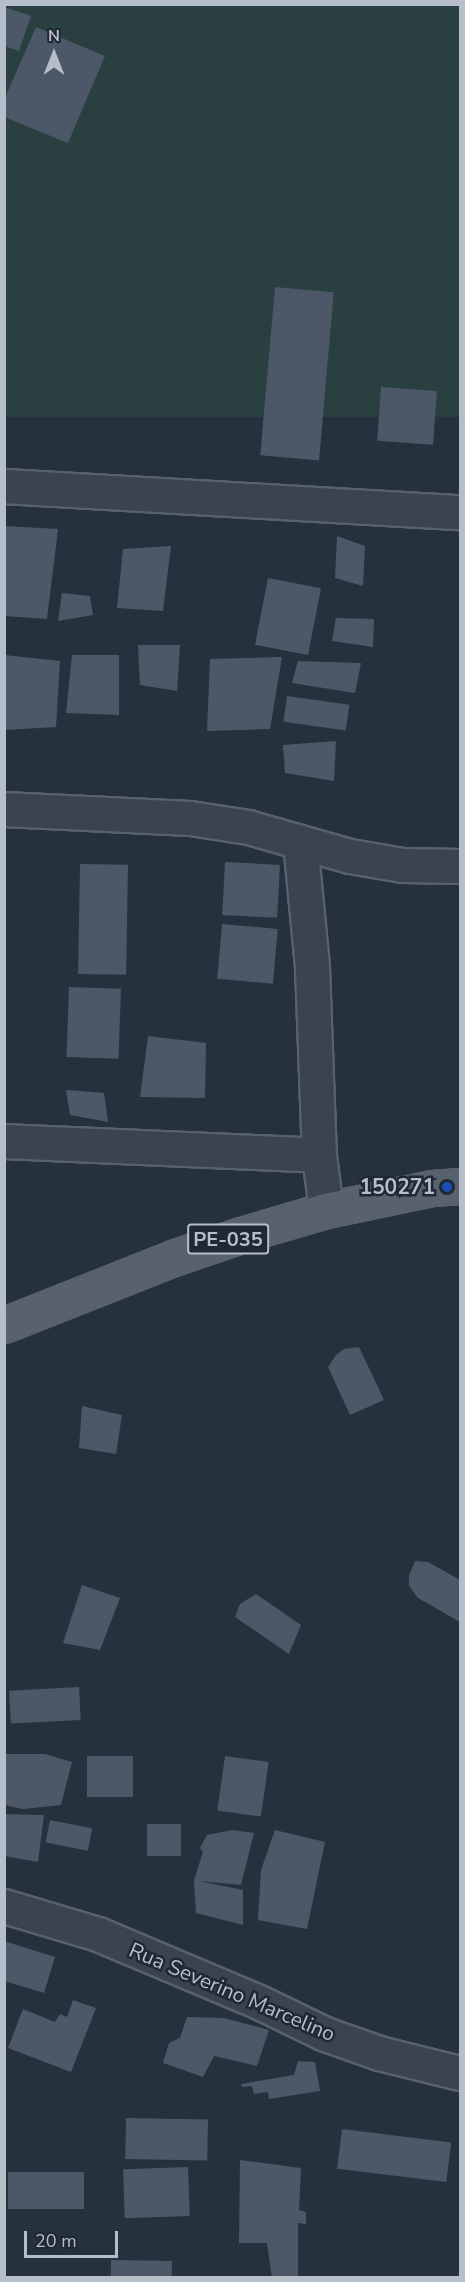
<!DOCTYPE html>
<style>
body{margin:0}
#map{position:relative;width:465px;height:2282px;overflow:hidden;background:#26313e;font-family:"Nunito Sans",sans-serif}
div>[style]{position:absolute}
.green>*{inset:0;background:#293f40;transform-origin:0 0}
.building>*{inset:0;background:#4c5867;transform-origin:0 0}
.roads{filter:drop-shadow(2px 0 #58616c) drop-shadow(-2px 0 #58616c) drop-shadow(0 2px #58616c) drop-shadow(0 -2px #58616c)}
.minor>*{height:33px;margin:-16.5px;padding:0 16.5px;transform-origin:16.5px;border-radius:16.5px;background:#3a434e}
.primary>*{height:33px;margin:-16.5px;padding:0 16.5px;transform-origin:16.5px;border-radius:16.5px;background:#58626e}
.dots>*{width:16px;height:16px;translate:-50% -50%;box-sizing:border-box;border:3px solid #1f2834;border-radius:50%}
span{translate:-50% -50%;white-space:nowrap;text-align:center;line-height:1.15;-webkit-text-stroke:5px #1f2834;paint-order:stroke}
.shield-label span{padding:2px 4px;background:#1f2834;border:2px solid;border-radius:4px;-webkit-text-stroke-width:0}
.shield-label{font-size:20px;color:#b6bec9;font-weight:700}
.poi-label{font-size:21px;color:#b6bec9;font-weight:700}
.right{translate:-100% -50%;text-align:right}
.street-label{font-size:21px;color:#b6bec9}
.frame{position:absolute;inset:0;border:6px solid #b6bec9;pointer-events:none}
.north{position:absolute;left:24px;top:24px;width:60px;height:60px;-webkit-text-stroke:4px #1f2834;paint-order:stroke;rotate:0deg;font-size:16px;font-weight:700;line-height:24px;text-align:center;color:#b6bec9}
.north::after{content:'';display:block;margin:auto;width:21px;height:27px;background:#b6bec9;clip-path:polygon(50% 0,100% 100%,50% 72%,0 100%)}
.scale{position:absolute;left:24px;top:2231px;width:94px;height:27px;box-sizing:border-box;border:3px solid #b6bec9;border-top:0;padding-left:8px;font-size:18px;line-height:21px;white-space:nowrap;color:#b6bec9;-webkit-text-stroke:4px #1f2834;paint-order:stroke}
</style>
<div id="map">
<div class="green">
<i style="left:5px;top:5px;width:455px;height:412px"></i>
</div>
<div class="building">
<i style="clip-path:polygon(4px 7px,31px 16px,19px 51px,4px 46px)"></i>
<i style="clip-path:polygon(36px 27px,105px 56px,68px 143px,4px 117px,4px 100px)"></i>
<i style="left:275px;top:287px;width:59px;height:169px;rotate:5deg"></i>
<i style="left:381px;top:387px;width:56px;height:54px;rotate:4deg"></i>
<i style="clip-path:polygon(4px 526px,58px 529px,47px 619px,4px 616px)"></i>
<i style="clip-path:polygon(337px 536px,365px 546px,363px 586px,335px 578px)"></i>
<i style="clip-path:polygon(171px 546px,163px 611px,117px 608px,123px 549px)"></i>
<i style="left:268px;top:578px;width:54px;height:68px;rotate:11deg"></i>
<i style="clip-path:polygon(62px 593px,90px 596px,93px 615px,58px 621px)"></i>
<i style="clip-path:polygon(336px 618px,374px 619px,373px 647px,332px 641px)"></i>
<i style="clip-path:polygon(138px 645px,180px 645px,177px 691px,140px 685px)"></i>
<i style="clip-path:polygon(5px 655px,60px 661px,56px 727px,4px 730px)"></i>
<i style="clip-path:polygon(72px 655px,119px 655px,119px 715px,66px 713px)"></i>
<i style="clip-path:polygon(282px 657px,270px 729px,207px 731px,210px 659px)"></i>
<i style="clip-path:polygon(298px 661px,361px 663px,355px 693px,292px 683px)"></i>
<i style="left:287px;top:696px;width:63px;height:26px;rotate:8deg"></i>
<i style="clip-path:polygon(336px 741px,334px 781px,285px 773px,283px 745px)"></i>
<i style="left:225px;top:862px;width:55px;height:53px;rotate:3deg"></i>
<i style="left:80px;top:864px;width:48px;height:110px;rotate:1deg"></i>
<i style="left:222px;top:924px;width:56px;height:55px;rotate:5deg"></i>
<i style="left:69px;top:987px;width:52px;height:70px;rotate:2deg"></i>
<i style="clip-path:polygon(148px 1036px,206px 1043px,205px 1098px,140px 1097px)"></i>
<i style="clip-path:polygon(66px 1090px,104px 1093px,108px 1122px,70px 1115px)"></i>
<i style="clip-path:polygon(359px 1347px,384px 1400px,350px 1415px,328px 1367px,336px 1355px,344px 1349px)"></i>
<i style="clip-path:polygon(82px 1406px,122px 1415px,116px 1454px,79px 1448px)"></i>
<i style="clip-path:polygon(415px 1561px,428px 1562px,460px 1580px,460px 1622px,418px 1598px,409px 1586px,409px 1575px)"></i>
<i style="clip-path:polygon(82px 1585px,120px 1598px,100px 1650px,63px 1643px)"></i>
<i style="clip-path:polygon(256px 1594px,301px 1625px,289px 1654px,235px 1617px,240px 1604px)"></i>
<i style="left:79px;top:1687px;width:33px;height:70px;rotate:87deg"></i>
<i style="clip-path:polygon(4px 1754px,45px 1754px,72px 1762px,61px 1805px,23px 1809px,4px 1805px)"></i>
<i style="left:133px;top:1756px;width:41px;height:46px;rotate:90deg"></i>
<i style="left:225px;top:1756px;width:44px;height:55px;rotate:8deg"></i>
<i style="clip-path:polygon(4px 1814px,44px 1815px,38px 1862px,4px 1856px)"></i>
<i style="left:50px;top:1820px;width:43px;height:23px;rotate:11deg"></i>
<i style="left:181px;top:1824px;width:32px;height:34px;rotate:90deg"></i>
<i style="clip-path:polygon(232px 1830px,254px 1833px,241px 1885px,199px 1881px,243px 1890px,243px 1925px,196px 1913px,194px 1880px,203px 1852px,200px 1848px,207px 1835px)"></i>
<i style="clip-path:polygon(275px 1830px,325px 1842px,307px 1929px,258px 1920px,261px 1870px)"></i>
<i style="clip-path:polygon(4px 1941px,55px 1957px,44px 1993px,4px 1981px)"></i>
<i style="clip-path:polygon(73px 2000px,96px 2008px,71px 2072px,8px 2048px,23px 2009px,55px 2022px,60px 2014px,67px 2017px)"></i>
<i style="clip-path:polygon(187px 2017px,224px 2018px,269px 2030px,257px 2066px,214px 2056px,203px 2077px,163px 2063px,169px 2043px,180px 2038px)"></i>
<i style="clip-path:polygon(298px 2061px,315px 2062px,320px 2091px,269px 2099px,268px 2092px,254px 2094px,252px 2086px,242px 2087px,241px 2084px,294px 2075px)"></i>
<i style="left:126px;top:2118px;width:82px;height:41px;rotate:1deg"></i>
<i style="left:342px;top:2129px;width:110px;height:40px;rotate:7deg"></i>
<i style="clip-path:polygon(240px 2160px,301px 2168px,299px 2210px,306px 2212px,306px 2224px,298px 2223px,298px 2278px,272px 2278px,267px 2243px,239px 2243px)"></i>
<i style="left:188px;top:2167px;width:49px;height:65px;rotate:88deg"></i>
<i style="left:8px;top:2172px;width:76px;height:37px"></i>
<i style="left:111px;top:2260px;width:61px;height:18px;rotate:1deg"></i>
</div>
<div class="roads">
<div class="minor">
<i style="left:4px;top:486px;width:457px;rotate:3.3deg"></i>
<i style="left:4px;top:809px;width:186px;rotate:2.8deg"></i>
<i style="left:190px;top:818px;width:59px;rotate:8.8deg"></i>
<i style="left:248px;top:827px;width:106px;rotate:15.9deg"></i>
<i style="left:350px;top:856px;width:53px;rotate:9.8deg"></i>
<i style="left:402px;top:865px;width:58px;rotate:1deg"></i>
<i style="left:300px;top:842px;width:126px;rotate:84.5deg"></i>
<i style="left:312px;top:967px;width:188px;rotate:87.9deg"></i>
<i style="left:319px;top:1155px;width:55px;rotate:82.7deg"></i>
<i style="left:4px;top:1141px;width:315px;rotate:2.5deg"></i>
<i style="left:4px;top:1906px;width:98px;rotate:16.6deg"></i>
<i style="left:98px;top:1934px;width:175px;rotate:22.9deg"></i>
<i style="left:259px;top:2002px;width:73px;rotate:25.9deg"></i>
<i style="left:325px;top:2034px;width:57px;rotate:19.4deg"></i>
<i style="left:379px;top:2053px;width:83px;rotate:13.9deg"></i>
</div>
<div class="primary">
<i style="left:4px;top:1325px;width:185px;rotate:-21.6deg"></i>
<i style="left:176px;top:1257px;width:69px;rotate:-18.7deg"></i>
<i style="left:241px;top:1235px;width:89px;rotate:-16.4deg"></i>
<i style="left:326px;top:1210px;width:108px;rotate:-11.7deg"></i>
<i style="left:432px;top:1188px;width:28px;rotate:-4deg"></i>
</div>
</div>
<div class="dots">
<i style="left:447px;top:1187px;background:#1a4fb4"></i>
</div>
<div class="shield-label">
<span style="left:228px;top:1239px">PE-035</span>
</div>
<div class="poi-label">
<span class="right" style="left:435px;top:1187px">150271</span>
</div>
<div class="street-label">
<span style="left:232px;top:1992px;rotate:23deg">Rua Severino Marcelino</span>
</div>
<div class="frame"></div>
<div class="north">N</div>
<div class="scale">20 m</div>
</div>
